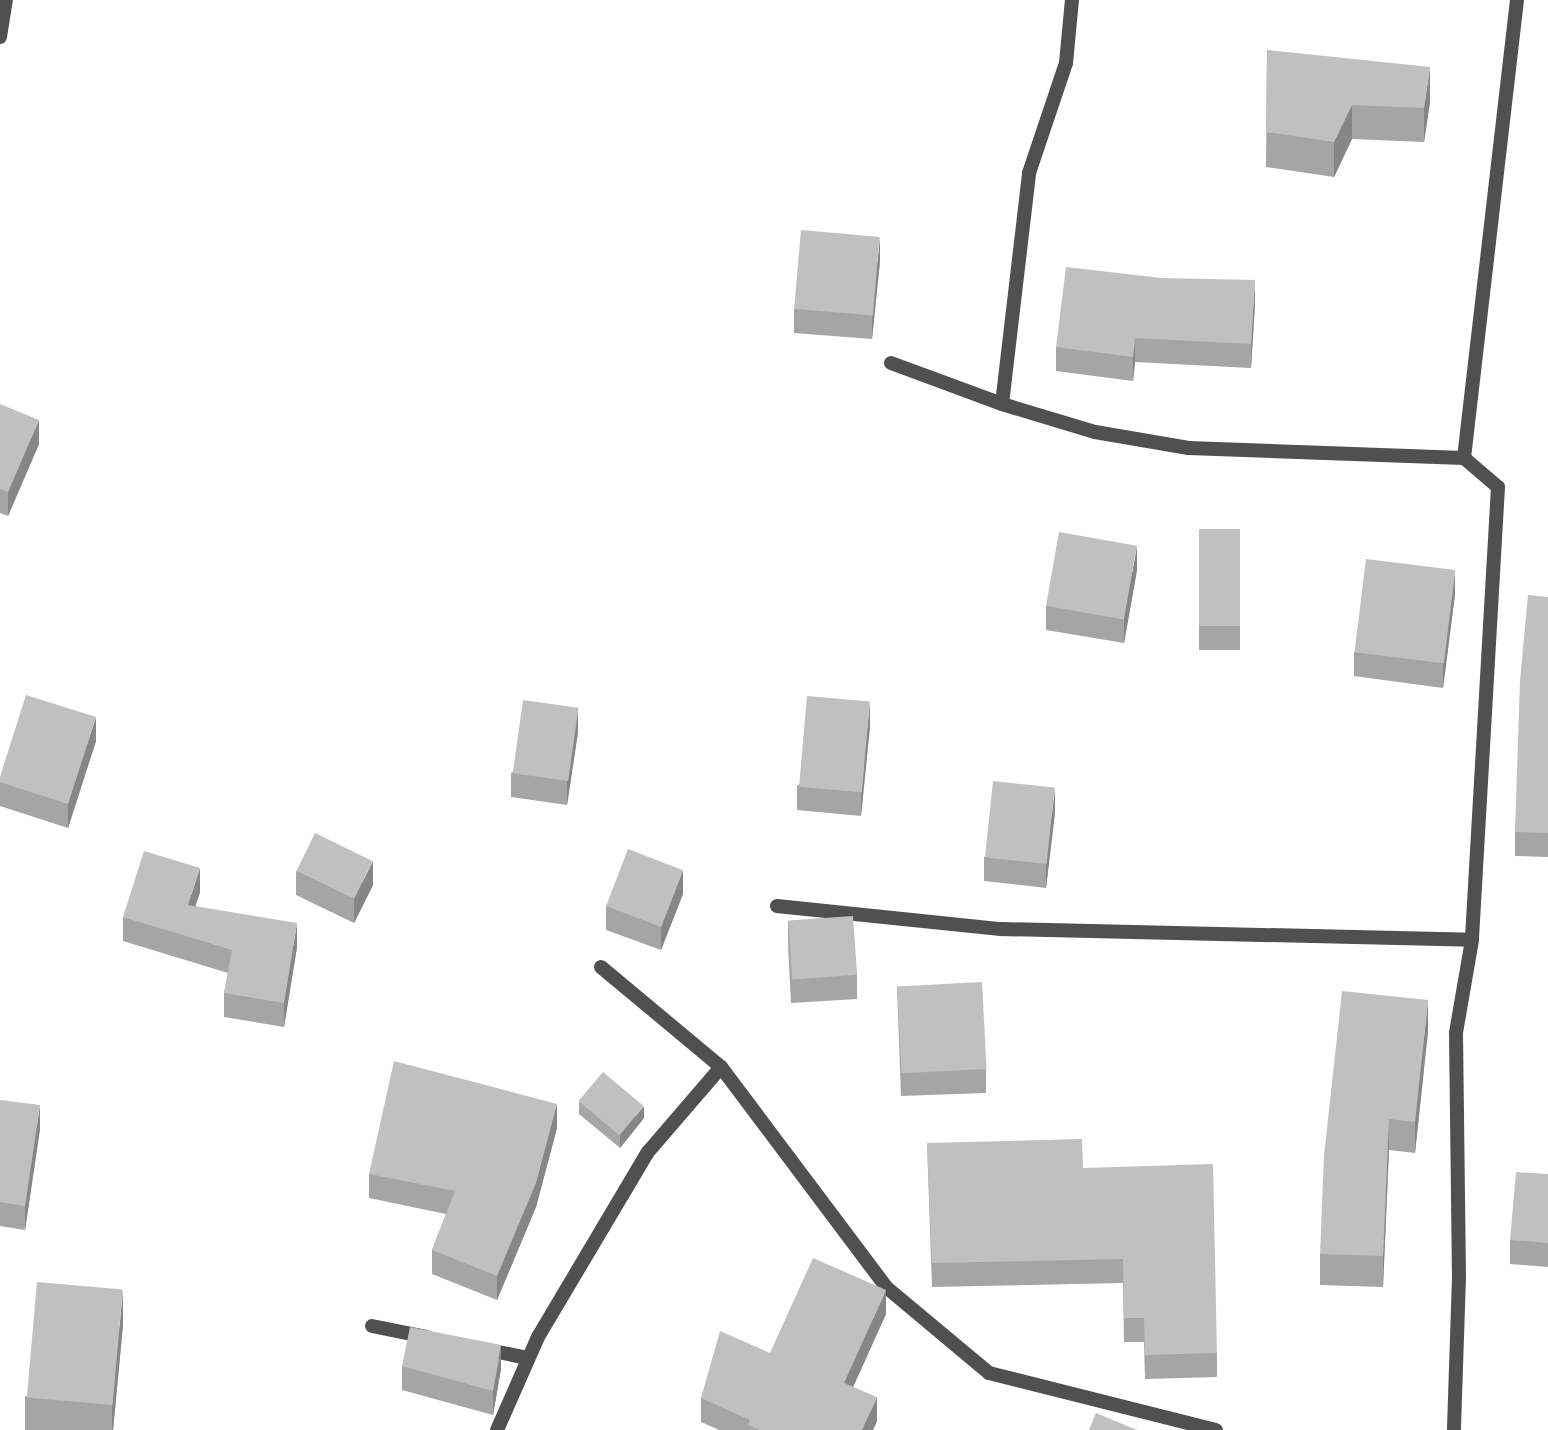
<!DOCTYPE html>
<style>
body{margin:0}
#map{position:relative;width:1548px;height:1430px;overflow:hidden;background:#fff;font-family:Raleway,sans-serif}
div>[style]{position:absolute}
.lane>*{height:14px;margin:-7px;padding:0 7px;transform-origin:7px;border-radius:7px;background:#505050}
.street>*{height:14px;margin:-7px;padding:0 7px;transform-origin:7px;border-radius:7px;background:#505050}
.wall>*{inset:0;background:#a5a5a5;transform-origin:0 0}
.shaded-wall>*{inset:0;background:#868686}
.building>*{inset:0;background:#c0c0c0;transform-origin:0 0}
span{translate:-50% -50%;white-space:nowrap;text-align:center;line-height:1.15;-webkit-text-stroke:5px #fff;paint-order:stroke}
</style>
<div id="map">
<div class="lane">
<i style="left:372px;top:1326px;width:55px;rotate:11.5deg"></i>
<i style="left:483px;top:1349px;width:46px;rotate:11.3deg"></i>
</div>
<div class="street">
<i style="left:0;top:37px;width:37px;rotate:-81deg"></i>
<i style="left:891px;top:363px;width:118px;rotate:20.3deg"></i>
<i style="left:1002px;top:404px;width:97px;rotate:16.8deg"></i>
<i style="left:1095px;top:432px;width:95px;rotate:9.7deg"></i>
<i style="left:1189px;top:448px;width:275px;rotate:2.1deg"></i>
<i style="left:1464px;top:458px;width:45px;rotate:40.5deg"></i>
<i style="left:1498px;top:487px;width:454px;rotate:93.3deg"></i>
<i style="left:1472px;top:940px;width:94px;rotate:99.8deg"></i>
<i style="left:1456px;top:1033px;width:244px;rotate:89.3deg"></i>
<i style="left:1459px;top:1277px;width:153px;rotate:91.9deg"></i>
<i style="left:1002px;top:404px;width:233px;rotate:-83.3deg"></i>
<i style="left:1029px;top:173px;width:116px;rotate:-71.4deg"></i>
<i style="left:1066px;top:63px;width:63px;rotate:-84.6deg"></i>
<i style="left:1464px;top:458px;width:461px;rotate:-83.4deg"></i>
<i style="left:777px;top:906px;width:225px;rotate:5.9deg"></i>
<i style="left:1001px;top:929px;width:471px;rotate:1.3deg"></i>
<i style="left:601px;top:967px;width:156px;rotate:39.8deg"></i>
<i style="left:721px;top:1067px;width:275px;rotate:53.1deg"></i>
<i style="left:886px;top:1287px;width:134px;rotate:39.9deg"></i>
<i style="left:989px;top:1373px;width:234px;rotate:14.1deg"></i>
<i style="left:497px;top:1430px;width:102px;rotate:-66.2deg"></i>
<i style="left:538px;top:1337px;width:215px;rotate:-59.3deg"></i>
<i style="left:648px;top:1152px;width:112px;rotate:-49.3deg"></i>
</div>
<div class="wall">
<i style="clip-path:polygon(1267px 50px,1430px 102px,1424px 142px,1352px 139px,1334px 177px,1266px 167px)"></i>
<i style="clip-path:polygon(880px 261px,872px 339px,794px 333px,794px 309px)"></i>
<i style="clip-path:polygon(1255px 304px,1251px 368px,1135px 362px,1133px 381px,1056px 371px,1056px 347px)"></i>
<i style="clip-path:polygon(0 404px,39px 444px,8px 516px,0 513px)"></i>
<i style="left:1199px;top:529px;width:41px;height:121px"></i>
<i style="clip-path:polygon(1137px 570px,1124px 643px,1046px 630px,1046px 606px)"></i>
<i style="clip-path:polygon(1455px 594px,1443px 688px,1354px 676px,1354px 652px)"></i>
<i style="clip-path:polygon(1548px 597px,1548px 857px,1515px 856px,1515px 832px)"></i>
<i style="clip-path:polygon(870px 726px,861px 816px,797px 810px,797px 786px)"></i>
<i style="clip-path:polygon(578px 732px,567px 805px,511px 797px,511px 773px)"></i>
<i style="clip-path:polygon(96px 741px,68px 828px,0 806px,0 777px)"></i>
<i style="clip-path:polygon(1055px 812px,1046px 888px,984px 881px,984px 857px)"></i>
<i style="clip-path:polygon(296px 871px,373px 885px,354px 923px,296px 895px)"></i>
<i style="clip-path:polygon(200px 892px,195px 906px,297px 947px,284px 1027px,224px 1017px,224px 993px,228px 973px,123px 941px,123px 917px)"></i>
<i style="clip-path:polygon(683px 894px,661px 950px,606px 930px,606px 906px)"></i>
<i style="clip-path:polygon(788px 921px,857px 975px,857px 999px,791px 1003px,788px 945px)"></i>
<i style="clip-path:polygon(897px 986px,986px 1069px,986px 1093px,901px 1096px)"></i>
<i style="clip-path:polygon(1428px 1031px,1415px 1153px,1389px 1150px,1383px 1287px,1320px 1285px,1320px 1254px)"></i>
<i style="clip-path:polygon(0 1100px,40px 1129px,25px 1230px,0 1226px)"></i>
<i style="clip-path:polygon(579px 1102px,644px 1118px,620px 1148px,579px 1114px)"></i>
<i style="clip-path:polygon(557px 1128px,536px 1207px,497px 1300px,432px 1274px,432px 1250px,446px 1214px,369px 1198px,369px 1174px)"></i>
<i style="clip-path:polygon(927px 1143px,1083px 1168px,1217px 1353px,1217px 1377px,1145px 1379px,1144px 1342px,1124px 1342px,1123px 1283px,932px 1287px)"></i>
<i style="clip-path:polygon(1548px 1174px,1548px 1267px,1510px 1264px,1510px 1240px)"></i>
<i style="clip-path:polygon(886px 1314px,853px 1387px,877px 1421px,873px 1430px,719px 1430px,701px 1422px,701px 1398px,770px 1353px)"></i>
<i style="clip-path:polygon(123px 1325px,113px 1430px,25px 1430px,25px 1397px)"></i>
<i style="clip-path:polygon(402px 1366px,501px 1369px,493px 1415px,402px 1390px)"></i>
</div>
<div class="shaded-wall">
<i style="clip-path:polygon(1430px 67px,1430px 102px,1424px 142px,1424px 108px)"></i>
<i style="clip-path:polygon(1352px 105px,1352px 139px,1334px 177px,1334px 142px)"></i>
<i style="clip-path:polygon(880px 237px,880px 261px,872px 339px,872px 315px)"></i>
<i style="clip-path:polygon(1255px 280px,1255px 304px,1251px 368px,1251px 344px)"></i>
<i style="clip-path:polygon(1135px 338px,1135px 362px,1133px 381px,1133px 357px)"></i>
<i style="clip-path:polygon(39px 420px,39px 444px,8px 516px,8px 492px)"></i>
<i style="clip-path:polygon(1137px 546px,1137px 570px,1124px 643px,1124px 619px)"></i>
<i style="clip-path:polygon(1455px 570px,1455px 594px,1443px 688px,1443px 664px)"></i>
<i style="clip-path:polygon(870px 702px,870px 726px,861px 816px,861px 792px)"></i>
<i style="clip-path:polygon(578px 708px,578px 732px,567px 805px,567px 781px)"></i>
<i style="clip-path:polygon(96px 717px,96px 741px,68px 828px,68px 804px)"></i>
<i style="clip-path:polygon(1055px 788px,1055px 812px,1046px 888px,1046px 864px)"></i>
<i style="clip-path:polygon(373px 861px,373px 885px,354px 923px,354px 899px)"></i>
<i style="clip-path:polygon(200px 868px,200px 892px,188px 929px,188px 905px)"></i>
<i style="clip-path:polygon(683px 870px,683px 894px,661px 950px,661px 926px)"></i>
<i style="clip-path:polygon(297px 923px,297px 947px,284px 1027px,284px 1003px)"></i>
<i style="clip-path:polygon(1428px 1000px,1428px 1031px,1415px 1153px,1415px 1122px)"></i>
<i style="clip-path:polygon(557px 1104px,557px 1128px,536px 1207px,497px 1300px,497px 1276px)"></i>
<i style="clip-path:polygon(40px 1105px,40px 1129px,25px 1230px,25px 1206px)"></i>
<i style="clip-path:polygon(644px 1106px,644px 1118px,620px 1148px,620px 1135px)"></i>
<i style="clip-path:polygon(1389px 1119px,1389px 1150px,1383px 1287px,1383px 1256px)"></i>
<i style="clip-path:polygon(123px 1290px,123px 1325px,113px 1430px,112px 1430px,112px 1405px)"></i>
<i style="clip-path:polygon(886px 1290px,886px 1314px,844px 1407px,844px 1383px)"></i>
<i style="clip-path:polygon(501px 1345px,501px 1369px,493px 1415px,493px 1391px)"></i>
<i style="clip-path:polygon(877px 1397px,877px 1421px,873px 1430px,862px 1430px)"></i>
</div>
<div class="building">
<i style="clip-path:polygon(1267px 50px,1430px 67px,1424px 108px,1352px 105px,1334px 142px,1266px 132px)"></i>
<i style="left:801px;top:230px;width:79px;height:79px;rotate:5deg"></i>
<i style="clip-path:polygon(1066px 267px,1161px 278px,1255px 280px,1251px 344px,1135px 338px,1133px 357px,1056px 347px)"></i>
<i style="clip-path:polygon(0 404px,39px 420px,8px 492px,0 489px)"></i>
<i style="left:1199px;top:529px;width:41px;height:97px"></i>
<i style="left:1059px;top:532px;width:79px;height:75px;rotate:10deg"></i>
<i style="left:1366px;top:559px;width:90px;height:94px;rotate:7deg"></i>
<i style="clip-path:polygon(1528px 595px,1548px 597px,1548px 833px,1515px 832px,1520px 681px)"></i>
<i style="clip-path:polygon(26px 695px,96px 717px,68px 804px,0 782px,0 777px)"></i>
<i style="left:807px;top:696px;width:63px;height:91px;rotate:5deg"></i>
<i style="left:523px;top:700px;width:56px;height:74px;rotate:8deg"></i>
<i style="left:993px;top:781px;width:62px;height:77px;rotate:6deg"></i>
<i style="left:315px;top:833px;width:64px;height:42px;rotate:26deg"></i>
<i style="left:628px;top:849px;width:59px;height:61px;rotate:21deg"></i>
<i style="clip-path:polygon(144px 851px,200px 868px,188px 905px,297px 923px,284px 1003px,224px 993px,232px 950px,123px 917px)"></i>
<i style="left:853px;top:916px;width:59px;height:65px;rotate:86deg"></i>
<i style="left:982px;top:982px;width:87px;height:85px;rotate:87deg"></i>
<i style="clip-path:polygon(1342px 991px,1428px 1000px,1415px 1122px,1389px 1119px,1383px 1256px,1320px 1254px,1324px 1156px)"></i>
<i style="clip-path:polygon(394px 1061px,557px 1104px,536px 1183px,497px 1276px,432px 1250px,455px 1191px,369px 1174px)"></i>
<i style="left:603px;top:1072px;width:53px;height:38px;rotate:40deg"></i>
<i style="clip-path:polygon(0 1100px,40px 1105px,25px 1206px,0 1202px)"></i>
<i style="clip-path:polygon(1082px 1139px,1083px 1168px,1213px 1164px,1217px 1353px,1145px 1355px,1144px 1318px,1124px 1318px,1123px 1259px,932px 1263px,927px 1143px)"></i>
<i style="clip-path:polygon(1516px 1172px,1548px 1174px,1548px 1243px,1510px 1240px)"></i>
<i style="clip-path:polygon(813px 1258px,886px 1290px,844px 1383px,877px 1397px,862px 1430px,760px 1430px,748px 1425px,750px 1420px,701px 1398px,720px 1331px,770px 1353px)"></i>
<i style="left:37px;top:1282px;width:86px;height:116px;rotate:5deg"></i>
<i style="clip-path:polygon(410px 1327px,501px 1345px,493px 1391px,402px 1366px)"></i>
<i style="clip-path:polygon(1096px 1413px,1137px 1430px,1089px 1430px)"></i>
</div>
</div>
